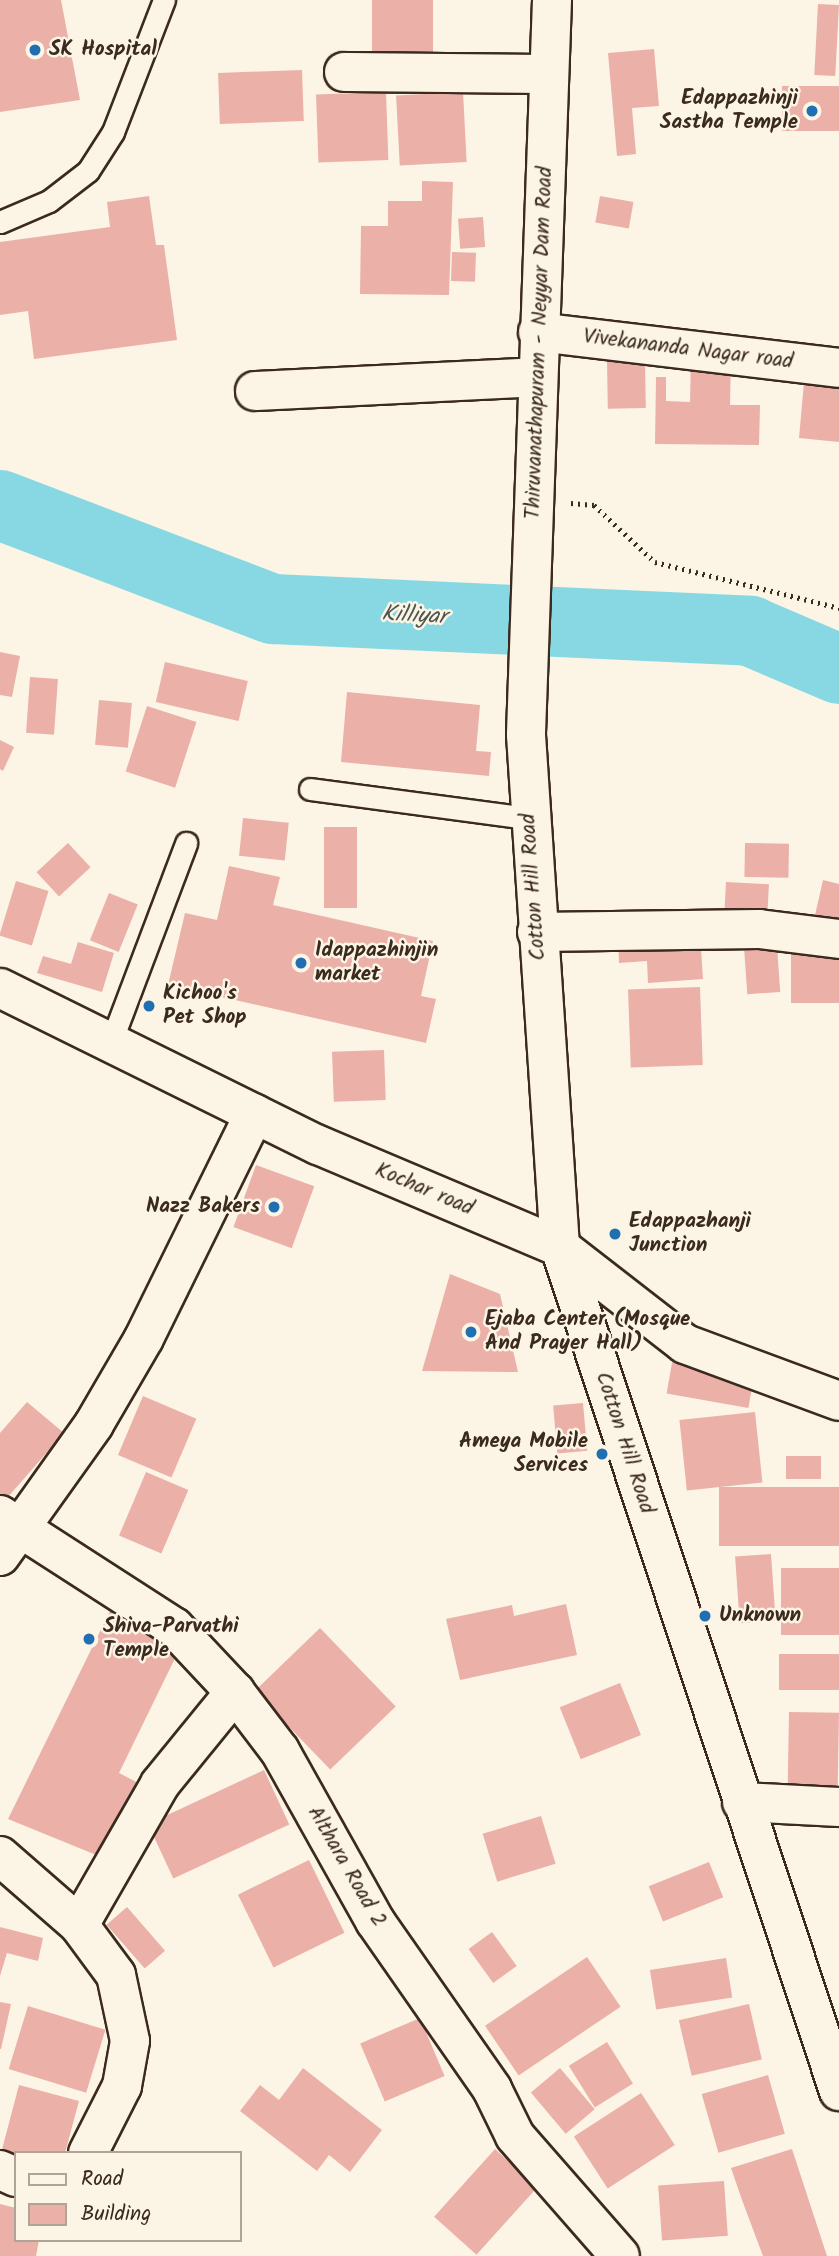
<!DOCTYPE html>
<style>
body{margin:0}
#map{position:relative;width:839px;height:2256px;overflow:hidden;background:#fcf5e5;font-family:Kalam,sans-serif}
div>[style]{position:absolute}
.river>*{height:70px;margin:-35px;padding:0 35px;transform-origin:35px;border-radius:35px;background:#88d8e3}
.building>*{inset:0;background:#ebb0a8;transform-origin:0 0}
.path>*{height:4.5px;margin-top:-2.25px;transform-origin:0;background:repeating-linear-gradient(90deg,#3b2a1e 0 2px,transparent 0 7px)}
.roads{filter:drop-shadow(2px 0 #3b2a1e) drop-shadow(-2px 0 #3b2a1e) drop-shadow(0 2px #3b2a1e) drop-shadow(0 -2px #3b2a1e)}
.service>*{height:21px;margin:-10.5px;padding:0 10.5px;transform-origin:10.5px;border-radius:10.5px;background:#fcf5e5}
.minor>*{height:38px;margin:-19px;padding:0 19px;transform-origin:19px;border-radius:19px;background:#fcf5e5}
.tertiary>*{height:38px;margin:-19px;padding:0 19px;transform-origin:19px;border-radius:19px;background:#fcf5e5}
.secondary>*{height:38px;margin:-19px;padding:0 19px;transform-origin:19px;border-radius:19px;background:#fcf5e5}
.dots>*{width:19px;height:19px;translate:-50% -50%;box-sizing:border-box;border:4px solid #fcf5e5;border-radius:50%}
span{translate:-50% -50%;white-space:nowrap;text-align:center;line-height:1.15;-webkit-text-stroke:5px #fcf5e5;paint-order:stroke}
.poi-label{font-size:21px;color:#3b2a1e;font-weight:700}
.left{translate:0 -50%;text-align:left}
.right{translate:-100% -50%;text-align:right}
.street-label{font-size:21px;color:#3b2a1e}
.water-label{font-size:23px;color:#4e564f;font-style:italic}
.legend{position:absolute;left:14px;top:2151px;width:228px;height:91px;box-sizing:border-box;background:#fcf5e5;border:2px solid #afa495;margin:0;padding:9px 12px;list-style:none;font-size:21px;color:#3b2a1e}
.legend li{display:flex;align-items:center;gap:14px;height:35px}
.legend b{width:35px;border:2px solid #afa495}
</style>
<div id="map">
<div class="river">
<i style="left:0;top:505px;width:292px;rotate:20.9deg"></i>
<i style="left:273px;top:609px;width:478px;rotate:2.6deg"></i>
<i style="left:750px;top:631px;width:97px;rotate:23.1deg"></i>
</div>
<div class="building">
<i style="clip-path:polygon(0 0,61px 0,80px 100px,0 112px)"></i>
<i style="left:372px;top:0;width:61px;height:64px"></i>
<i style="left:818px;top:4px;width:21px;height:71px;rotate:3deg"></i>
<i style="clip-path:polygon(654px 49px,659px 106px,632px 108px,636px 154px,617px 156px,608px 53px)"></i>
<i style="left:302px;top:70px;width:51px;height:84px;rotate:88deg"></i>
<i style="left:839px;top:86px;width:45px;height:57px;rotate:90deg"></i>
<i style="left:386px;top:92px;width:68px;height:70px;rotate:88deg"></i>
<i style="left:463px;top:92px;width:70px;height:67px;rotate:87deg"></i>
<i style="clip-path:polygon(422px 181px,453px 182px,449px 295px,360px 294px,361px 226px,388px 226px,388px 201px,422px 201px)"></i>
<i style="clip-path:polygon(149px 196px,156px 245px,164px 245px,177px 340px,34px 359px,28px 311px,0 315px,0 242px,110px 227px,107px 202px)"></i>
<i style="left:600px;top:196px;width:34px;height:27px;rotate:10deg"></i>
<i style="left:483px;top:217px;width:30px;height:25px;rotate:86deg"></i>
<i style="left:452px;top:252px;width:24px;height:29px;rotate:2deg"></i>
<i style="clip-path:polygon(691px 357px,731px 358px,730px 405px,760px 405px,759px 445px,655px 444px,656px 377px,666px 377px,666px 401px,690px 402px)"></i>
<i style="left:645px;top:361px;width:47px;height:38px;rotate:89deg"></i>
<i style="clip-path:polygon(804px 382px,839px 386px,839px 442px,799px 438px)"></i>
<i style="clip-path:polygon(0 652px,20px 656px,12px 697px,0 695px)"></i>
<i style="left:165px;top:662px;width:85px;height:41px;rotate:13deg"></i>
<i style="left:30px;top:677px;width:28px;height:56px;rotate:4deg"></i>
<i style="clip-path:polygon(347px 692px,480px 705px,476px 751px,491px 752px,489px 776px,341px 762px)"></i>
<i style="left:99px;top:700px;width:33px;height:45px;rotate:5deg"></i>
<i style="left:147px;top:706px;width:52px;height:69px;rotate:18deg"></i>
<i style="clip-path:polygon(0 740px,14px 747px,3px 771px,0 769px)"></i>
<i style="left:243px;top:818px;width:46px;height:38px;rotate:6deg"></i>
<i style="left:324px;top:827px;width:33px;height:81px"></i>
<i style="left:68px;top:843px;width:33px;height:43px;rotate:47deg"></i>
<i style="left:745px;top:843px;width:44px;height:34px;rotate:1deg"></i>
<i style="clip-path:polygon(229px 866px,280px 877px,273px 905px,433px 941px,421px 996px,436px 999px,426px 1043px,168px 985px,185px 913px,217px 920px)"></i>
<i style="clip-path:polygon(823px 880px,839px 884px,839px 930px,813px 924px)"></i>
<i style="left:16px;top:881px;width:34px;height:57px;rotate:17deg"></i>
<i style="left:726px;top:882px;width:43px;height:36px;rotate:3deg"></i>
<i style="left:109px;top:893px;width:31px;height:51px;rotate:22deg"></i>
<i style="clip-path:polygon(700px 934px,703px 979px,648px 983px,647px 961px,619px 963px,618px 939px)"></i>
<i style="clip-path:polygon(78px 942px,114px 953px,102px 992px,37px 973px,43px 956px,71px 964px)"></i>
<i style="left:839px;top:945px;width:58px;height:48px;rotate:90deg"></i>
<i style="left:777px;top:946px;width:46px;height:33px;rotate:86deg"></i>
<i style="left:700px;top:987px;width:78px;height:72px;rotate:88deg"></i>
<i style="left:384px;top:1050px;width:50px;height:52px;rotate:88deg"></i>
<i style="left:256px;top:1165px;width:62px;height:66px;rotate:20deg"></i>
<i style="clip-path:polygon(450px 1274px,500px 1294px,518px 1372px,422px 1371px)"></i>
<i style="left:672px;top:1363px;width:83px;height:31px;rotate:10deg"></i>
<i style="left:143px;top:1396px;width:58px;height:64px;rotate:23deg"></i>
<i style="clip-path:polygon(27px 1402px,64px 1433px,0 1506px,0 1433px)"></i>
<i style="left:583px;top:1403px;width:48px;height:30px;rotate:85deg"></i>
<i style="left:755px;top:1412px;width:71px;height:76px;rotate:84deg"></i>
<i style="left:786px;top:1456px;width:35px;height:23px"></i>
<i style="left:146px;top:1472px;width:46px;height:69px;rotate:23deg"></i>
<i style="left:839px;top:1487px;width:59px;height:120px;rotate:90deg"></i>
<i style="left:771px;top:1554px;width:67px;height:36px;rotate:86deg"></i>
<i style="left:839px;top:1568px;width:67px;height:58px;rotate:90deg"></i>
<i style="clip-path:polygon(566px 1604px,577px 1655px,460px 1680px,446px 1619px,512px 1605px,514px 1616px)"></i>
<i style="clip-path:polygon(111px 1609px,182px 1644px,119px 1773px,146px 1787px,111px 1861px,8px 1819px)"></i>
<i style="left:320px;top:1628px;width:109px;height:91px;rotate:46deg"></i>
<i style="left:839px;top:1654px;width:36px;height:60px;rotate:90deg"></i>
<i style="left:620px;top:1683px;width:56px;height:65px;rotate:68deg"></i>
<i style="left:789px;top:1712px;width:50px;height:76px;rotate:1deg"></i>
<i style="left:264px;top:1770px;width:60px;height:128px;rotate:65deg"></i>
<i style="left:541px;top:1816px;width:50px;height:61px;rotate:73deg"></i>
<i style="left:309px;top:1860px;width:81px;height:79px;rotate:64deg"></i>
<i style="left:709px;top:1862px;width:38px;height:65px;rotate:68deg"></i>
<i style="left:127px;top:1907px;width:58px;height:27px;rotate:49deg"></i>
<i style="clip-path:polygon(0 1927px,43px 1938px,38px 1961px,7px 1953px,0 1976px)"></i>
<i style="left:492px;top:1932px;width:42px;height:29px;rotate:54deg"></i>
<i style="left:587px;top:1957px;width:60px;height:123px;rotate:56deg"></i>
<i style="left:726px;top:1958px;width:40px;height:77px;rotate:81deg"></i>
<i style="clip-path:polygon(0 2002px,11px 2004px,1px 2049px,0 2049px)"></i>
<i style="left:749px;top:2004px;width:57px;height:72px;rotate:77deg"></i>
<i style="left:28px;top:2006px;width:81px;height:66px;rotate:17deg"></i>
<i style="left:420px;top:2018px;width:63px;height:65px;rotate:67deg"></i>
<i style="left:607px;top:2042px;width:49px;height:45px;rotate:58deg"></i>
<i style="clip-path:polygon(303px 2068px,382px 2130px,350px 2172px,329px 2155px,317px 2171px,240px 2111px,260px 2085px,279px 2100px)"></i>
<i style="left:560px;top:2068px;width:54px;height:38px;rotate:50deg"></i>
<i style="left:768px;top:2075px;width:61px;height:69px;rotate:74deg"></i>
<i style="clip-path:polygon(19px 2085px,79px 2101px,65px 2153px,16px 2153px,16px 2162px,0 2157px)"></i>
<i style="left:641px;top:2093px;width:62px;height:80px;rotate:57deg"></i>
<i style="left:495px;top:2149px;width:57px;height:91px;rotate:42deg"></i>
<i style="clip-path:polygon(792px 2149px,827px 2256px,763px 2256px,742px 2200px,731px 2168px)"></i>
<i style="left:724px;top:2181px;width:55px;height:66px;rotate:86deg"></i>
<i style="clip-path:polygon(0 2204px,16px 2208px,16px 2240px,39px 2240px,36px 2256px,0 2256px)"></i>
</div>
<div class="path">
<i style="left:571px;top:503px;width:23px;rotate:5deg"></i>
<i style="left:594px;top:505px;width:83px;rotate:43.1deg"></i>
<i style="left:655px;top:562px;width:190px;rotate:14deg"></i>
</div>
<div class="roads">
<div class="service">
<i style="left:0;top:222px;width:53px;rotate:-23.2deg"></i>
<i style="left:49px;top:201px;width:49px;rotate:-37.6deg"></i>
<i style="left:88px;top:171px;width:46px;rotate:-57.3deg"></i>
<i style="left:113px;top:132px;width:142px;rotate:-68.9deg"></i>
<i style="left:310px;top:789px;width:220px;rotate:7.6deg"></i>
<i style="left:111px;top:1042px;width:213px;rotate:-69.3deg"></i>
</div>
<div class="minor">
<i style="left:344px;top:72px;width:205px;rotate:0.6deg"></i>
<i style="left:538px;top:332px;width:303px;rotate:6.8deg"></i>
<i style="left:255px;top:391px;width:282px;rotate:-2.8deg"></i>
<i style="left:537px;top:932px;width:222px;rotate:-0.8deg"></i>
<i style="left:759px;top:929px;width:81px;rotate:7.1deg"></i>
<i style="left:0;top:1515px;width:207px;rotate:32.8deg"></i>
<i style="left:174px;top:1627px;width:89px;rotate:46.8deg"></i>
<i style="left:235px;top:1692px;width:74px;rotate:52.7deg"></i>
<i style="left:280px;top:1751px;width:195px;rotate:60.8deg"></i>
<i style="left:375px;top:1921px;width:205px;rotate:55.1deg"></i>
<i style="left:492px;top:2089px;width:52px;rotate:63.9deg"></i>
<i style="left:515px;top:2136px;width:159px;rotate:48.8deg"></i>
<i style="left:0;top:1556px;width:162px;rotate:-54.5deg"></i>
<i style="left:94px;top:1424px;width:99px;rotate:-59.8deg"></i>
<i style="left:144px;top:1338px;width:250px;rotate:-63.8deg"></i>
<i style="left:742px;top:1802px;width:97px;rotate:3deg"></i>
<i style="left:0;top:1856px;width:105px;rotate:41.1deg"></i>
<i style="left:79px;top:1925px;width:163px;rotate:-60.1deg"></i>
<i style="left:160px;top:1784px;width:119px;rotate:-50.8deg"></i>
<i style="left:79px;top:1925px;width:62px;rotate:53.5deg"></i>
<i style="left:116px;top:1975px;width:67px;rotate:78deg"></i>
<i style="left:130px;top:2041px;width:46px;rotate:100.1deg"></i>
<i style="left:122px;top:2086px;width:75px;rotate:116.9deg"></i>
<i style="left:0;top:2170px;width:17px;rotate:24deg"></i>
</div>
<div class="tertiary">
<i style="left:0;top:988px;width:355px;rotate:26.3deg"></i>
<i style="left:318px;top:1145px;width:263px;rotate:22.9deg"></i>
<i style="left:560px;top:1247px;width:158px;rotate:37.8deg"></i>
<i style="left:685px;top:1344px;width:164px;rotate:20.3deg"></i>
</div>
<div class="secondary">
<i style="left:552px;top:0;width:735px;rotate:92.03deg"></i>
<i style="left:526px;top:735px;width:513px;rotate:86.2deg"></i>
<i style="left:560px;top:1247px;width:889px;rotate:71.71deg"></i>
</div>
</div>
<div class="dots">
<i style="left:35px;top:50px;background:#1f6fb2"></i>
<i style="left:812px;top:111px;background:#1f6fb2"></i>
<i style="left:301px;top:963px;background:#1f6fb2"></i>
<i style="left:149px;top:1006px;background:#1f6fb2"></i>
<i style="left:274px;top:1207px;background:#1f6fb2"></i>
<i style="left:615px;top:1234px;background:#1f6fb2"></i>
<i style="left:471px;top:1332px;background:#1f6fb2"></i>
<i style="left:602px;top:1454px;background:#1f6fb2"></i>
<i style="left:705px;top:1616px;background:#1f6fb2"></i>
<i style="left:89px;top:1639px;background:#1f6fb2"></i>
</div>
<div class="poi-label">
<span class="left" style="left:49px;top:50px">SK Hospital</span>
<span class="right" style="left:798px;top:111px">Edappazhinji<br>Sastha Temple</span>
<span class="left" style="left:315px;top:963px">Idappazhinjin<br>market</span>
<span class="left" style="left:163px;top:1006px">Kichoo's<br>Pet Shop</span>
<span class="right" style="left:260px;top:1207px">Nazz Bakers</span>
<span class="left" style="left:629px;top:1234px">Edappazhanji<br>Junction</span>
<span class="left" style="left:485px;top:1332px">Ejaba Center (Mosque<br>And Prayer Hall)</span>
<span class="right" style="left:588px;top:1454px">Ameya Mobile<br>Services</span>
<span class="left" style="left:719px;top:1616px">Unknown</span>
<span class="left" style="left:103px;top:1639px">Shiva-Parvathi<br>Temple</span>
</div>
<div class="street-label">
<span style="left:540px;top:343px;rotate:-88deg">Thiruvanathapuram - Neyyar Dam Road</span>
<span style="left:688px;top:350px;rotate:7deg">Vivekananda Nagar road</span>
<span style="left:534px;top:887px;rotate:-94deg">Cotton Hill Road</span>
<span style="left:424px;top:1190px;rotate:23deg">Kochar road</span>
<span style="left:624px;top:1443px;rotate:72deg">Cotton Hill Road</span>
<span style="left:346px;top:1867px;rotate:60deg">Althara Road 2</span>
</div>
<div class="water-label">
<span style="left:414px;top:616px;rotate:3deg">Killiyar</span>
</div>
<ul class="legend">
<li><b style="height:9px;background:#fcf5e5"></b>Road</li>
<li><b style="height:19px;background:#ebb0a8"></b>Building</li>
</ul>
</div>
